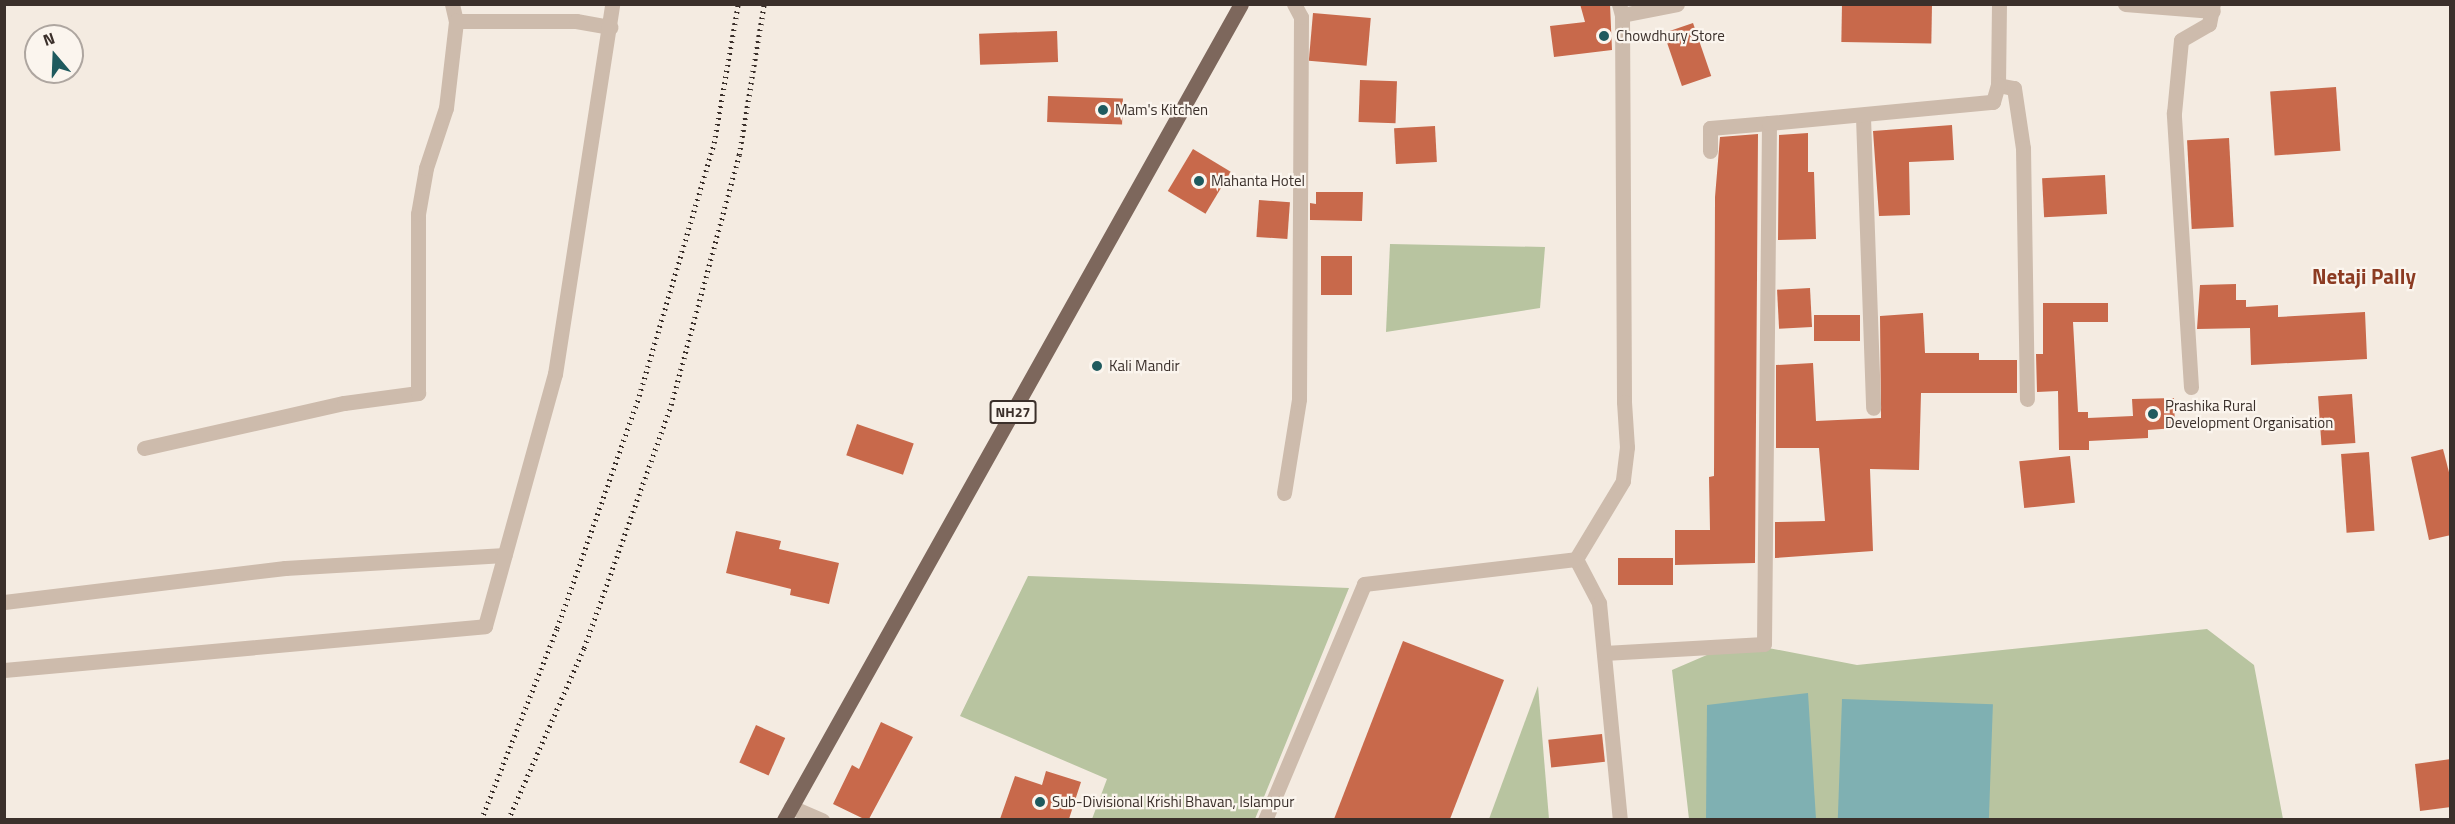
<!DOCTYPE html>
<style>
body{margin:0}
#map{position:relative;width:2455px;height:824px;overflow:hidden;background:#f4ebe1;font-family:"Titillium Web",sans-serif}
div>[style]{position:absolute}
.green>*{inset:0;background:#b8c4a0}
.water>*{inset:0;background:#7fb0b2;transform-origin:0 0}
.building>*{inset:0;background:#c8694b;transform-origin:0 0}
.street>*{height:15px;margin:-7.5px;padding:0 7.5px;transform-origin:7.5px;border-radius:7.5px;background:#cdbbac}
.primary>*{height:15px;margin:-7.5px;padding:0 7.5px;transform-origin:7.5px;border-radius:7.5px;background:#7d675c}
.rail>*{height:4.5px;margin-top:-2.25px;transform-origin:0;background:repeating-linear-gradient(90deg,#3b302b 0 1.5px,transparent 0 6px)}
.dots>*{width:16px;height:16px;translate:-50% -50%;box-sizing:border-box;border:3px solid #fbf5ee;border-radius:50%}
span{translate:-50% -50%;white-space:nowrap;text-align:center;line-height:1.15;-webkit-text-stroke:4.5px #fbf5ee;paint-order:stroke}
.shield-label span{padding:2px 4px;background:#fbf5ee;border:2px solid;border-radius:4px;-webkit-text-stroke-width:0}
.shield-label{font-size:14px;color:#3b302b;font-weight:700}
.poi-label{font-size:15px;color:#3b302b}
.left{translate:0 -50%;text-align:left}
.district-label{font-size:21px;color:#8c3b22;font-weight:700}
.frame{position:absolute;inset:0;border:6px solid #3b302b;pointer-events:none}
.north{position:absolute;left:24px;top:24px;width:60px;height:60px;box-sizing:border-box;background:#fbf5ee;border:2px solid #aea6a0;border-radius:50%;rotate:341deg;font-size:16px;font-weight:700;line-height:24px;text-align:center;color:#3b302b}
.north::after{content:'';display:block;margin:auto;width:21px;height:27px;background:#1f5a5e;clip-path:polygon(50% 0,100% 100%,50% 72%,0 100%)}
</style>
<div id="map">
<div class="green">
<i style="clip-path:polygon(1390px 244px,1545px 247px,1540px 308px,1386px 332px)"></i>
<i style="clip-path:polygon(1028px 576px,1349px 588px,1255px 819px,1092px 819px,1107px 779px,960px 716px)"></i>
<i style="clip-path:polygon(2207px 629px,2254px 665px,2283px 819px,1689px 819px,1672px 670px,1737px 642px,1857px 665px)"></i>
<i style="clip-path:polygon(1538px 686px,1549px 819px,1489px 819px)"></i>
</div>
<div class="water">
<i style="clip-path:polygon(1808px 693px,1816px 819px,1706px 819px,1707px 705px)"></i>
<i style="left:1842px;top:699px;width:151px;height:120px;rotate:2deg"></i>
</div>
<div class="building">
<i style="clip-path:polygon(1580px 4px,1610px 4px,1612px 50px,1554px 57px,1550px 26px,1585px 22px)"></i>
<i style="left:1842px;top:4px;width:90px;height:38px;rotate:1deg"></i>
<i style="left:1313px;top:13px;width:58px;height:48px;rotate:5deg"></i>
<i style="left:1693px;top:23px;width:56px;height:31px;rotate:71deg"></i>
<i style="left:1057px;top:31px;width:31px;height:78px;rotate:88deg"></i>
<i style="left:1360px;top:80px;width:37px;height:42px;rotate:2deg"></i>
<i style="left:2336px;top:87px;width:64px;height:66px;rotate:86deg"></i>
<i style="left:1048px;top:96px;width:75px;height:26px;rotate:2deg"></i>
<i style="clip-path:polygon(1952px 125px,1954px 160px,1909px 162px,1910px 215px,1879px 216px,1873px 131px)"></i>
<i style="left:1435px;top:126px;width:36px;height:41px;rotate:87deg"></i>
<i style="clip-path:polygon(1808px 133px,1808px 172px,1814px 172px,1816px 239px,1778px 240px,1779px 135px)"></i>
<i style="clip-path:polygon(1758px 134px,1755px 563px,1675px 565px,1675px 530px,1710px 530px,1709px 477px,1714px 476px,1715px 197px,1720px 137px)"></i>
<i style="left:2229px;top:138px;width:89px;height:42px;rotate:87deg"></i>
<i style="left:1193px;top:149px;width:44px;height:49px;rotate:31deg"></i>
<i style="left:2105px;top:175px;width:39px;height:63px;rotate:87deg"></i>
<i style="clip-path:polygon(1316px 192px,1363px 192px,1362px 221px,1310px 220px,1310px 203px,1316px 204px)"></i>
<i style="left:1259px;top:200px;width:31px;height:37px;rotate:4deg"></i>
<i style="left:1321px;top:256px;width:31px;height:39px"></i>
<i style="clip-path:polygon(2236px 284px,2236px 300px,2246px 300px,2246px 307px,2278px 305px,2278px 317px,2365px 312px,2367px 359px,2251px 365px,2250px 328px,2197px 329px,2200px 285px)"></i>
<i style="left:1810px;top:288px;width:39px;height:33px;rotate:87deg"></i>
<i style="clip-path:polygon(2043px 303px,2108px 303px,2108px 322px,2073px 322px,2078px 412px,2088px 412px,2088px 418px,2133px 416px,2132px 399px,2174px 398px,2175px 428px,2148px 430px,2148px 438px,2089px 441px,2089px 450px,2059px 450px,2058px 391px,2037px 392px,2036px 354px,2043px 354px)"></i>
<i style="clip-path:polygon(1923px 313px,1925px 353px,1979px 353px,1979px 360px,2017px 360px,2017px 393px,1921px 393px,1919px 470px,1870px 469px,1873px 551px,1775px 558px,1775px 522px,1825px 521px,1819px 448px,1776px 448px,1776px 365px,1813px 363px,1816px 421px,1881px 418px,1880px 316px)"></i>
<i style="left:1814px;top:315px;width:46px;height:26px"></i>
<i style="left:2352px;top:394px;width:49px;height:34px;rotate:86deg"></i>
<i style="left:857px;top:424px;width:60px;height:33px;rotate:19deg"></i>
<i style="clip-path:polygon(2443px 449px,2451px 480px,2451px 535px,2429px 540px,2411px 457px)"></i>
<i style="left:2369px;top:452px;width:79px;height:28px;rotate:86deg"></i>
<i style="left:2070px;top:456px;width:47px;height:51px;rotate:84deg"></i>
<i style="clip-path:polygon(736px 531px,781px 541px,779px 549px,839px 563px,829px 604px,790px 595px,791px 589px,726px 573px)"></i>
<i style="left:1618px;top:558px;width:55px;height:27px"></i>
<i style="clip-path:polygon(1403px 641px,1504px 680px,1450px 819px,1334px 819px)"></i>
<i style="clip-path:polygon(881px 722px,913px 737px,869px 819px,864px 819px,833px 804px,852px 765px,859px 769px)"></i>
<i style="left:756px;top:725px;width:32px;height:41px;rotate:24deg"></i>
<i style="left:1602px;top:734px;width:28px;height:54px;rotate:84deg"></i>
<i style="clip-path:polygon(2451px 759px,2451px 807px,2420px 811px,2415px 764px)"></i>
<i style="clip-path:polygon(1046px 771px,1081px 782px,1069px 819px,1000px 819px,1015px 776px,1042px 785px)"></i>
</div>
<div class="street">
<i style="left:452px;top:4px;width:17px;rotate:77deg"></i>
<i style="left:456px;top:21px;width:120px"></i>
<i style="left:576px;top:21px;width:35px;rotate:10deg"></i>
<i style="left:1619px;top:4px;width:11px;rotate:75deg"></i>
<i style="left:1622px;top:15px;width:387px;rotate:89.7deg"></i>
<i style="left:1624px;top:402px;width:45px;rotate:86.2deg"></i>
<i style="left:1627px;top:447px;width:34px;rotate:97deg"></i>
<i style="left:1623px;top:481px;width:91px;rotate:121.1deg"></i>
<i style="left:1576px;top:559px;width:50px;rotate:62.4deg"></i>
<i style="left:1599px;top:603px;width:218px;rotate:84.5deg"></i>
<i style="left:1999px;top:4px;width:81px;rotate:90.7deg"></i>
<i style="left:1998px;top:85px;width:16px;rotate:11deg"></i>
<i style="left:2014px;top:88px;width:61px;rotate:81.5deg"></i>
<i style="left:2023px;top:148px;width:251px;rotate:89.1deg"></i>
<i style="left:2125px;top:4px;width:88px;rotate:4.5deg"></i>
<i style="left:1622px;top:15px;width:56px;rotate:-11.3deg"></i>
<i style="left:1863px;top:117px;width:291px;rotate:88deg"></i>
<i style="left:1710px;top:151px;width:23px;rotate:-90deg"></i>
<i style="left:1710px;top:128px;width:59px;rotate:-4.8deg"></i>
<i style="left:2191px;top:387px;width:275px;rotate:-93.6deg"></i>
<i style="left:2174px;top:113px;width:73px;rotate:-84.5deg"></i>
<i style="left:2181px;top:40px;width:32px;rotate:-30deg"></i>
<i style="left:2209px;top:24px;width:20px;rotate:-79deg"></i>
<i style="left:144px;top:448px;width:205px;rotate:-12.7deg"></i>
<i style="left:344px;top:403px;width:75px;rotate:-7.7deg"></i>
<i style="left:418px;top:393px;width:179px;rotate:-90deg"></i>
<i style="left:418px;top:214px;width:47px;rotate:-80.1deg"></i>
<i style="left:426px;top:168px;width:63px;rotate:-71.6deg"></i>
<i style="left:446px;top:108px;width:88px;rotate:-83.4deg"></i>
<i style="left:1284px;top:493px;width:95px;rotate:-80.9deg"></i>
<i style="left:1299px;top:399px;width:382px;rotate:-89.7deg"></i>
<i style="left:1301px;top:17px;width:15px;rotate:-118deg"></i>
<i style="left:4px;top:602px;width:283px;rotate:-6.9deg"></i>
<i style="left:285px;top:568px;width:220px;rotate:-3.4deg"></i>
<i style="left:1604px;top:653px;width:160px;rotate:-3.2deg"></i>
<i style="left:1764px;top:644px;width:521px;rotate:-89.45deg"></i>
<i style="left:1769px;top:123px;width:225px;rotate:-5.4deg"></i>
<i style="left:1993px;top:102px;width:18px;rotate:-74deg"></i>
<i style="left:4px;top:670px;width:483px;rotate:-5.2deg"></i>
<i style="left:485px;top:626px;width:262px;rotate:-74.5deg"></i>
<i style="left:555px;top:374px;width:374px;rotate:-81.2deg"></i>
<i style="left:791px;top:807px;width:34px;rotate:23deg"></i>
<i style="left:1265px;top:820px;width:256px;rotate:-67.2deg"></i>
<i style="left:1364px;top:584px;width:213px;rotate:-6.7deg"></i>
</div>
<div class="primary">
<i style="left:784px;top:820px;width:935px;rotate:-60.75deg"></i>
</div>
<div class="rail">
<i style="left:481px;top:820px;width:206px;rotate:-68.4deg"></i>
<i style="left:557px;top:628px;width:246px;rotate:-70.5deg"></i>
<i style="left:639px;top:396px;width:264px;rotate:-73.5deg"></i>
<i style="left:714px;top:143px;width:141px;rotate:-80.2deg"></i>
<i style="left:508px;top:820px;width:188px;rotate:-66.2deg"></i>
<i style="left:584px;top:648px;width:258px;rotate:-70.3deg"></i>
<i style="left:671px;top:405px;width:259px;rotate:-74.8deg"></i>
<i style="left:739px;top:155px;width:153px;rotate:-80.6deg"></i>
</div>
<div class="dots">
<i style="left:1604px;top:36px;background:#1f5a5e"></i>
<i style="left:1103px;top:110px;background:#1f5a5e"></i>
<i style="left:1199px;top:181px;background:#1f5a5e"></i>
<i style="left:1097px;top:366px;background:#1f5a5e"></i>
<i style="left:2153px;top:414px;background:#1f5a5e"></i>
<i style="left:1040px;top:802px;background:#1f5a5e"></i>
</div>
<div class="shield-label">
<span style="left:1013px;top:412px">NH27</span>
</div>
<div class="poi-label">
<span class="left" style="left:1616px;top:36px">Chowdhury Store</span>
<span class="left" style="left:1115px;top:110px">Mam's Kitchen</span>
<span class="left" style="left:1211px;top:181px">Mahanta Hotel</span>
<span class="left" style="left:1109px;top:366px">Kali Mandir</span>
<span class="left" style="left:2165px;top:414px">Prashika Rural<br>Development Organisation</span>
<span class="left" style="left:1052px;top:802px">Sub-Divisional Krishi Bhavan, Islampur</span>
</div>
<div class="district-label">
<span style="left:2364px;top:276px">Netaji Pally</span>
</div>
<div class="frame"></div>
<div class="north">N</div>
</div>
